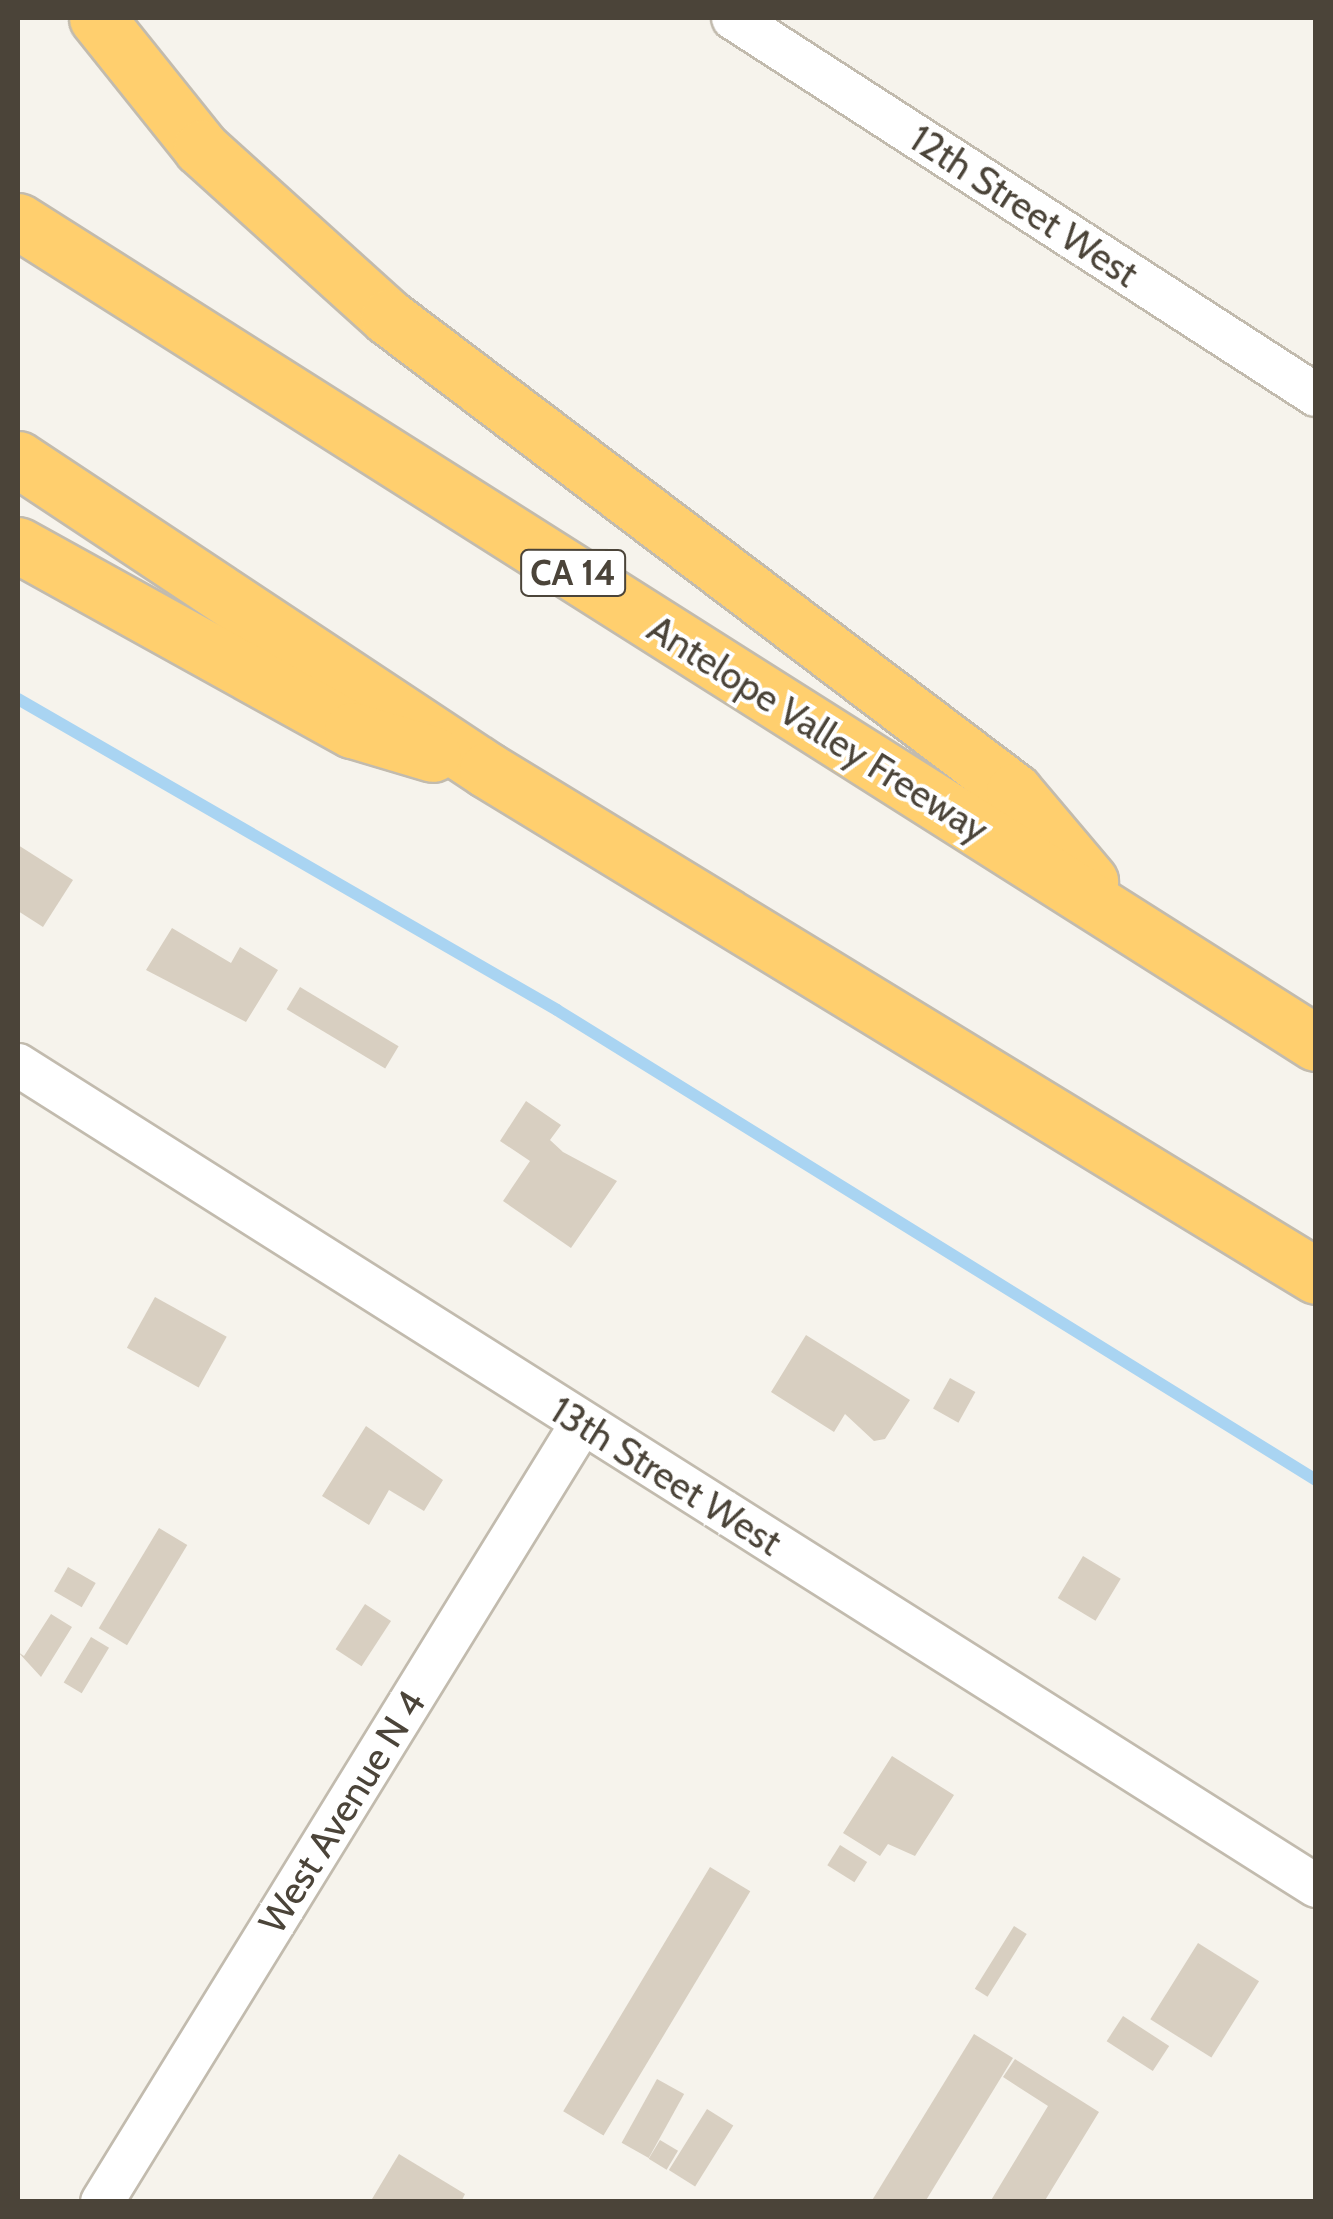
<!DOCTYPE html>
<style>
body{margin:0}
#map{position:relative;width:1333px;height:2219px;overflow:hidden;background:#f6f3ec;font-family:Cabin,sans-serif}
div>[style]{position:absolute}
.stream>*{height:12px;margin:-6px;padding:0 6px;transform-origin:6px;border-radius:6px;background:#a9d4f2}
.building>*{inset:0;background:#d8cfc1;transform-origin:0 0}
.roads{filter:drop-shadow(2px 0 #c2bbae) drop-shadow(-2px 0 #c2bbae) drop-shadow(0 2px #c2bbae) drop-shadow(0 -2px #c2bbae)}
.minor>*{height:42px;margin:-21px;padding:0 21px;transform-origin:21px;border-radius:21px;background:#fff}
.motorway>*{height:55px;margin:-27.5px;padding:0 27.5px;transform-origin:27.5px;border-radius:27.5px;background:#ffcf6e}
span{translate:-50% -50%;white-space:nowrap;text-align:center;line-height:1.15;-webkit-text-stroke:8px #fff;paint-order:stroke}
.shield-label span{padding:2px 8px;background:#fff;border:2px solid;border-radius:8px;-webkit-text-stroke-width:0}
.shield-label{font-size:35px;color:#4b4439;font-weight:700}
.street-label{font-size:38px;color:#4b4439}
.frame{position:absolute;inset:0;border:20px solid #4b4439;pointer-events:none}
</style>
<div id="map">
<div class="stream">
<i style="left:18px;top:699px;width:622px;rotate:29.98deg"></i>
<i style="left:557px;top:1010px;width:893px;rotate:31.77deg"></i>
</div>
<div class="building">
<i style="clip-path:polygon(18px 845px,73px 880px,43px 927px,18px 911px)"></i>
<i style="clip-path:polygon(172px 928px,231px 963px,240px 947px,278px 970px,246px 1022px,146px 970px)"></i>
<i style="left:300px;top:987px;width:115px;height:26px;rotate:31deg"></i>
<i style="clip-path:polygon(526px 1101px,561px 1125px,550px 1140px,563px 1152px,617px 1181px,571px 1248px,503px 1201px,530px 1161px,500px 1141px)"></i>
<i style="left:155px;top:1297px;width:82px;height:58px;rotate:29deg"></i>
<i style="clip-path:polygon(806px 1335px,910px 1400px,885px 1439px,874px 1441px,845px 1414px,834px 1432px,771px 1392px)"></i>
<i style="left:950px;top:1378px;width:29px;height:35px;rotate:29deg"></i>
<i style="clip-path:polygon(366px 1426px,443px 1480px,424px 1511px,389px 1490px,369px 1525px,322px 1496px)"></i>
<i style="left:159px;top:1528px;width:33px;height:117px;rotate:31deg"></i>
<i style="left:1083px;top:1556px;width:44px;height:49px;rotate:31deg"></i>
<i style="left:68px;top:1567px;width:32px;height:28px;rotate:30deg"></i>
<i style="left:365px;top:1604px;width:31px;height:54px;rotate:33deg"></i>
<i style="clip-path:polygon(51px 1614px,72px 1627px,41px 1677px,18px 1652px,24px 1656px)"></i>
<i style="left:91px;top:1637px;width:21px;height:53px;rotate:31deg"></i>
<i style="clip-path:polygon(892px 1756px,954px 1795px,915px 1856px,888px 1844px,880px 1856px,843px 1833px)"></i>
<i style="left:840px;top:1845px;width:32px;height:24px;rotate:32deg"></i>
<i style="left:710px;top:1867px;width:47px;height:285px;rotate:31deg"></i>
<i style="left:1014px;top:1926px;width:15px;height:74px;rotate:32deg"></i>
<i style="left:1198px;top:1943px;width:72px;height:90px;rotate:32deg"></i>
<i style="left:1123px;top:2016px;width:55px;height:30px;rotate:33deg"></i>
<i style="clip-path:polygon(974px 2034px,1013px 2058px,925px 2202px,871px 2202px)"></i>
<i style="clip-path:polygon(1015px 2059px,1099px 2112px,1044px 2202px,990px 2202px,1048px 2106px,1003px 2077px)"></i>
<i style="left:657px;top:2079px;width:31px;height:73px;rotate:29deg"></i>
<i style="left:707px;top:2109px;width:31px;height:72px;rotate:32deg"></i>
<i style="left:660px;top:2140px;width:21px;height:22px;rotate:31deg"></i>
<i style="clip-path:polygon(399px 2154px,465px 2194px,461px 2202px,372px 2199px)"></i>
</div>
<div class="roads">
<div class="minor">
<i style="left:733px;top:18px;width:694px;rotate:32.89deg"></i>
<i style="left:18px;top:1065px;width:1536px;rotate:32.31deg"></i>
<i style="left:102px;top:2202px;width:915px;rotate:-58.36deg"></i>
</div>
<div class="motorway">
<i style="left:97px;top:18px;width:166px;rotate:51.3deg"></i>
<i style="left:201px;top:148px;width:252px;rotate:42.1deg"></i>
<i style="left:388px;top:317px;width:785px;rotate:37.13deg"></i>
<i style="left:1014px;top:791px;width:118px;rotate:49.8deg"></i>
<i style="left:18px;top:221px;width:1536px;rotate:32.35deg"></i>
<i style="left:18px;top:459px;width:563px;rotate:33.55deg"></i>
<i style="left:487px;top:770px;width:971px;rotate:31.4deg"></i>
<i style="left:18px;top:545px;width:382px;rotate:29deg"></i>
<i style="left:352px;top:730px;width:84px;rotate:16.5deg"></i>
</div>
</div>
<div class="shield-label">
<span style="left:573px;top:573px">CA 14</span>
</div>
<div class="street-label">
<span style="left:1024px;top:206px;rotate:33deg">12th Street West</span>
<span style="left:818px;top:729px;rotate:32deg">Antelope Valley Freeway</span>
<span style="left:666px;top:1476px;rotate:32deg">13th Street West</span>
<span style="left:342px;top:1812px;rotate:-58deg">West Avenue N 4</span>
</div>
<div class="frame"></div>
</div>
